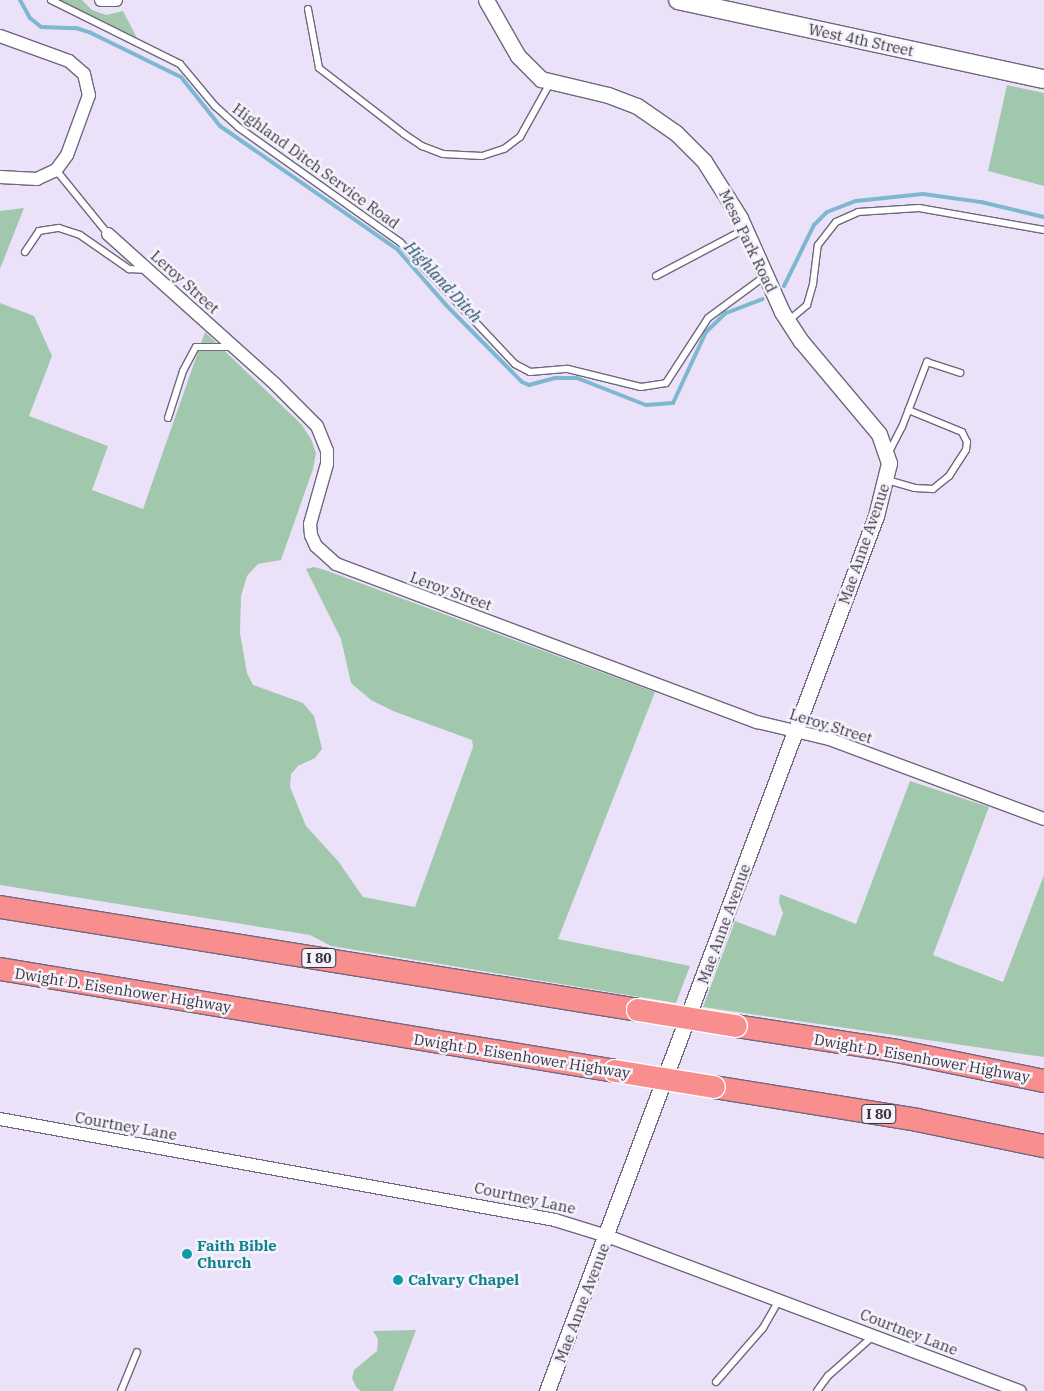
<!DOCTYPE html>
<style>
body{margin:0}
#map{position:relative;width:1044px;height:1391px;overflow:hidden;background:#ebe2fa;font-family:"IBM Plex Serif",serif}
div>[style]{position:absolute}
.green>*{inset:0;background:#a1c8ad}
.stream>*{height:4px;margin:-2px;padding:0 2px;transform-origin:2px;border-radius:2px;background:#7eb7d0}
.roads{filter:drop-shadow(1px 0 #6f677c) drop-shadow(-1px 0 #6f677c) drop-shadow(0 1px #6f677c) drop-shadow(0 -1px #6f677c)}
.service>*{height:6px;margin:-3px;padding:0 3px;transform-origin:3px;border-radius:3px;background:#fff}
.minor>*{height:12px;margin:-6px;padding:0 6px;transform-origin:6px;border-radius:6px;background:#fff}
.tertiary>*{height:15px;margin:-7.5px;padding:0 7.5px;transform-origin:7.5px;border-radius:7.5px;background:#fff}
.secondary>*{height:18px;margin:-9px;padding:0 9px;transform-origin:9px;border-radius:9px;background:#fff}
.motorway>*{height:22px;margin:-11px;padding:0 11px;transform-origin:11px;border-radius:11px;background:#f88f8e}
.bridges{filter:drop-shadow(1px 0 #fff) drop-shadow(-1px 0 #fff) drop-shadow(0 1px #fff) drop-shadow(0 -1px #fff)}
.motorway-bridge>*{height:22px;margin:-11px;padding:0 11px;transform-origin:11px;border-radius:11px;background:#f88f8e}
.dots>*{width:14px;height:14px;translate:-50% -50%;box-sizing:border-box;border:2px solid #f5f2fc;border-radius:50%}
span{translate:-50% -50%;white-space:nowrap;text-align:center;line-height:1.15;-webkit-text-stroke:5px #f5f2fc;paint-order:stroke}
.shield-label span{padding:1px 4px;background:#f5f2fc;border:1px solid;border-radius:4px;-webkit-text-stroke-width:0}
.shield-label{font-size:14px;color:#37343d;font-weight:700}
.street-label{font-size:15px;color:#37343d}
.culture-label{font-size:15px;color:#0d838f;font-weight:700}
.left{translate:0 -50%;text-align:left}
.water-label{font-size:16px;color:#1c4b5e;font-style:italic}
</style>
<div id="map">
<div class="green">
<i style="clip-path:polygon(60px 0,82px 0,92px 10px,106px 15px,123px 11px,137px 38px)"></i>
<i style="clip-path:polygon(1007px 85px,1044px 93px,1044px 186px,988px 171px)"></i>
<i style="clip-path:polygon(24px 208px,0 269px,0 211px)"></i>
<i style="clip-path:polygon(0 303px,34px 316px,52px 356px,29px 416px,108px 446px,92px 490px,143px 509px,205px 332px,301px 424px,311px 439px,316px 453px,313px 469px,281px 560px,258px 564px,247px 576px,241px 596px,240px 633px,247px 673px,253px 685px,303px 703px,314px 716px,322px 749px,315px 758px,298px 766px,291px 774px,290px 787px,306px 826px,338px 861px,363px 897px,415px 907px,473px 747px,472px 740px,393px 711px,371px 700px,351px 683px,341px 639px,306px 569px,314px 567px,325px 570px,655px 692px,558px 939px,690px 966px,676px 1003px,331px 946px,310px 935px,0 885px)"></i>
<i style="clip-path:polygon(910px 781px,989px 807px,933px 955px,1003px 982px,1044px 875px,1044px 1057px,703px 1007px,735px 921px,775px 936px,783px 913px,779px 902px,780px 894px,856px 924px)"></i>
<i style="clip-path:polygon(416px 1330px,393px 1391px,361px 1391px,356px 1387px,352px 1378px,354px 1370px,377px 1351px,378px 1339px,373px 1331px)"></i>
</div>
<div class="stream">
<i style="left:20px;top:0;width:21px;rotate:61deg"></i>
<i style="left:30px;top:18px;width:14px;rotate:39deg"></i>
<i style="left:41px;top:27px;width:35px;rotate:2deg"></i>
<i style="left:76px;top:28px;width:16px;rotate:18deg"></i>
<i style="left:91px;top:33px;width:100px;rotate:26.1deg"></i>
<i style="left:181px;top:77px;width:63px;rotate:51.5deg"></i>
<i style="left:220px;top:126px;width:216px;rotate:34.8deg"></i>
<i style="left:397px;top:249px;width:74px;rotate:48.8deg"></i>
<i style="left:446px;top:305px;width:108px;rotate:45.4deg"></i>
<i style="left:522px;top:382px;width:8px;rotate:23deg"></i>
<i style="left:529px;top:385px;width:28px;rotate:-15deg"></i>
<i style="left:556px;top:378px;width:21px"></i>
<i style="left:577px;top:378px;width:74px;rotate:21.4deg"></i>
<i style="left:646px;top:405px;width:27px;rotate:-4deg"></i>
<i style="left:673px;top:403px;width:78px;rotate:-65.1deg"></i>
<i style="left:706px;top:332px;width:28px;rotate:-44deg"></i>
<i style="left:726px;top:313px;width:39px;rotate:-21deg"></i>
<i style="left:784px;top:286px;width:68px;rotate:-63.8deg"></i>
<i style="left:814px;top:225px;width:18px;rotate:-45deg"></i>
<i style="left:827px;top:212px;width:31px;rotate:-21deg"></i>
<i style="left:856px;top:201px;width:67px;rotate:-6deg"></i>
<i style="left:923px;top:194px;width:59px;rotate:7.9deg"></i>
<i style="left:981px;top:202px;width:65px;rotate:13.4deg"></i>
</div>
<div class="roads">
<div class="service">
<i style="left:51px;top:0;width:144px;rotate:26.4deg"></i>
<i style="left:180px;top:64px;width:55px;rotate:50.2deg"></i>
<i style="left:215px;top:106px;width:31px;rotate:42deg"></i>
<i style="left:238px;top:127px;width:199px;rotate:35.4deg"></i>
<i style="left:400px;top:242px;width:168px;rotate:46.7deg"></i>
<i style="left:515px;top:364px;width:17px;rotate:28deg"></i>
<i style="left:530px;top:372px;width:38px;rotate:-5deg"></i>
<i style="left:568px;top:369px;width:75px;rotate:13.9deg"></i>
<i style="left:641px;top:387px;width:25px;rotate:-9deg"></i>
<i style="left:666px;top:383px;width:77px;rotate:-57.1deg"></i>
<i style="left:708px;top:318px;width:71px;rotate:-36.4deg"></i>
<i style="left:308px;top:9px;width:60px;rotate:79.4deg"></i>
<i style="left:319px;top:68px;width:108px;rotate:37.8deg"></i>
<i style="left:404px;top:134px;width:22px;rotate:34deg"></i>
<i style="left:422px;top:146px;width:22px;rotate:21deg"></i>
<i style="left:443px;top:154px;width:39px;rotate:3deg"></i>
<i style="left:482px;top:156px;width:23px;rotate:-18deg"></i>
<i style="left:504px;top:149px;width:20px;rotate:-37deg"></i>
<i style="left:520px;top:137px;width:62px;rotate:-60.9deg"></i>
<i style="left:56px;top:170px;width:82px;rotate:50.9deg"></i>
<i style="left:25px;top:252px;width:25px;rotate:-56deg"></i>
<i style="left:39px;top:231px;width:20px;rotate:-9deg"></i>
<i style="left:59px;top:228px;width:22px;rotate:18deg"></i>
<i style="left:80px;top:235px;width:60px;rotate:34.8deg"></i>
<i style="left:129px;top:269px;width:19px;rotate:3deg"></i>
<i style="left:656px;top:276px;width:101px;rotate:-27.8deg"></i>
<i style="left:788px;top:321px;width:25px;rotate:-40deg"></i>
<i style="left:807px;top:305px;width:22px;rotate:-74deg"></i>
<i style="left:813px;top:284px;width:39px;rotate:-83deg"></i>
<i style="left:818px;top:245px;width:29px;rotate:-52deg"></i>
<i style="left:836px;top:222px;width:24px;rotate:-24deg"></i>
<i style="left:858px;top:212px;width:61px;rotate:-3.8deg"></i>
<i style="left:919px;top:208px;width:127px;rotate:10deg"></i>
<i style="left:168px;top:418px;width:49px;rotate:-72.3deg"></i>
<i style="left:183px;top:371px;width:27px;rotate:-62deg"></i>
<i style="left:196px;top:347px;width:36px"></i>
<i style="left:888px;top:454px;width:30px;rotate:-63deg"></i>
<i style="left:902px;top:427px;width:70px;rotate:-69deg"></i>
<i style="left:927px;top:362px;width:35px;rotate:18deg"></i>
<i style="left:887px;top:480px;width:29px;rotate:16deg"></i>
<i style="left:915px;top:488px;width:18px;rotate:3deg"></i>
<i style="left:933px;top:489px;width:21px;rotate:-39deg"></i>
<i style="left:949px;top:476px;width:31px;rotate:-57deg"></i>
<i style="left:966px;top:450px;width:8px;rotate:-83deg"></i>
<i style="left:967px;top:442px;width:11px;rotate:-117deg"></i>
<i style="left:962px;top:432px;width:58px;rotate:-157.8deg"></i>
<i style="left:716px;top:1382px;width:72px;rotate:-49deg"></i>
<i style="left:763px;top:1328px;width:32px;rotate:-60deg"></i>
<i style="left:121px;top:1391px;width:42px;rotate:-67.7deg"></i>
<i style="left:817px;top:1391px;width:19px;rotate:-54deg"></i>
<i style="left:828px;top:1376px;width:60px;rotate:-41.6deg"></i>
</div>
<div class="minor">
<i style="left:101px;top:0;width:15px"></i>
<i style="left:0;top:36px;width:73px;rotate:19.9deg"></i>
<i style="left:69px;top:61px;width:20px;rotate:41deg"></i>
<i style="left:84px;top:74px;width:22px;rotate:77deg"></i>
<i style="left:89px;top:95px;width:64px;rotate:110.1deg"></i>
<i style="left:67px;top:155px;width:19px;rotate:126deg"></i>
<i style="left:56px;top:170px;width:21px;rotate:155deg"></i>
<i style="left:37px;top:179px;width:37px;rotate:-177deg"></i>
<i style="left:108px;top:234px;width:224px;rotate:41.9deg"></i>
<i style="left:275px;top:384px;width:59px;rotate:45deg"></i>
<i style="left:317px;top:426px;width:27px;rotate:68deg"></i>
<i style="left:327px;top:451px;width:13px;rotate:90deg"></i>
<i style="left:327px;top:464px;width:62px;rotate:105.8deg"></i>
<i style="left:310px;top:524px;width:11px;rotate:85deg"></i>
<i style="left:311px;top:535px;width:12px;rotate:66deg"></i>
<i style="left:316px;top:546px;width:27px;rotate:42deg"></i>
<i style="left:336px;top:564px;width:450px;rotate:20.6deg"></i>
<i style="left:757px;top:722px;width:74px;rotate:13.3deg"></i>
<i style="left:829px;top:739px;width:229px;rotate:20.4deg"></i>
<i style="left:0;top:1119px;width:564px;rotate:10.31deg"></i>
<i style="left:555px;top:1220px;width:54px;rotate:17.1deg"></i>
<i style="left:607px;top:1236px;width:441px;rotate:20.6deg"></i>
</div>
<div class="tertiary">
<i style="left:486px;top:0;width:64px;rotate:60.3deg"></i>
<i style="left:518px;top:56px;width:33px;rotate:45deg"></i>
<i style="left:541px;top:79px;width:69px;rotate:13.4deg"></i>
<i style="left:608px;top:95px;width:31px;rotate:21deg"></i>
<i style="left:637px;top:106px;width:47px;rotate:34.7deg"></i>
<i style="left:676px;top:133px;width:40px;rotate:45deg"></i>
<i style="left:704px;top:161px;width:67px;rotate:57.7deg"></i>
<i style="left:740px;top:218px;width:103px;rotate:65.9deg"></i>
<i style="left:782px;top:312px;width:35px;rotate:57deg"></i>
<i style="left:801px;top:341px;width:121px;rotate:50deg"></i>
<i style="left:879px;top:434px;width:31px;rotate:71deg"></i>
<i style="left:889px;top:463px;width:55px;rotate:103.8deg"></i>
<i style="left:876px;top:516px;width:935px;rotate:110.61deg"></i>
</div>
<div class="secondary">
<i style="left:678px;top:0;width:374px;rotate:12.2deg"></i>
</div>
<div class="motorway">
<i style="left:0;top:907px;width:646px;rotate:9.17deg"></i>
<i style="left:0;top:969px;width:623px;rotate:9.42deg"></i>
<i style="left:736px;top:1026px;width:163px;rotate:8.8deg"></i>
<i style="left:897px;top:1051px;width:150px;rotate:11.5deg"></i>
<i style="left:714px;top:1087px;width:206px;rotate:9.2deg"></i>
<i style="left:917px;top:1120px;width:130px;rotate:11.6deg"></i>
</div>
</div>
<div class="bridges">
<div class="motorway-bridge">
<i style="left:638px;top:1010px;width:99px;rotate:9.3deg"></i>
<i style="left:615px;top:1071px;width:100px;rotate:9.2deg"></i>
</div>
</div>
<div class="dots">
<i style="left:187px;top:1254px;background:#0f9aa8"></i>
<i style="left:398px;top:1280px;background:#0f9aa8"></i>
</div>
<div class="shield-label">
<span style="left:319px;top:958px">I 80</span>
<span style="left:879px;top:1114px">I 80</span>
</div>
<div class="street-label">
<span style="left:861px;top:40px;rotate:12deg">West 4th Street</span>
<span style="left:316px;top:166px;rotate:36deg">Highland Ditch Service Road</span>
<span style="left:748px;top:241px;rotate:64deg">Mesa Park Road</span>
<span style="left:185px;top:282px;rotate:42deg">Leroy Street</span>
<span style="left:864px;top:544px;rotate:-71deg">Mae Anne Avenue</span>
<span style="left:451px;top:591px;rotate:20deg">Leroy Street</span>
<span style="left:831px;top:726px;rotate:17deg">Leroy Street</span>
<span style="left:724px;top:924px;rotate:-70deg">Mae Anne Avenue</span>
<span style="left:123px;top:990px;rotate:9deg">Dwight D. Eisenhower Highway</span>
<span style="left:522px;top:1056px;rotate:9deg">Dwight D. Eisenhower Highway</span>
<span style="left:922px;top:1058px;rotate:10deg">Dwight D. Eisenhower Highway</span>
<span style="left:126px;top:1126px;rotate:10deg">Courtney Lane</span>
<span style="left:525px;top:1198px;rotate:12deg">Courtney Lane</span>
<span style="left:582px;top:1303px;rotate:-69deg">Mae Anne Avenue</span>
<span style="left:909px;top:1332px;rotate:21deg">Courtney Lane</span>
</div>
<div class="culture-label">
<span class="left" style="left:197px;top:1254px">Faith Bible<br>Church</span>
<span class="left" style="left:408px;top:1280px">Calvary Chapel</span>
</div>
<div class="water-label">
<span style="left:443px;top:282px;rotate:47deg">Highland Ditch</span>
</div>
</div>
